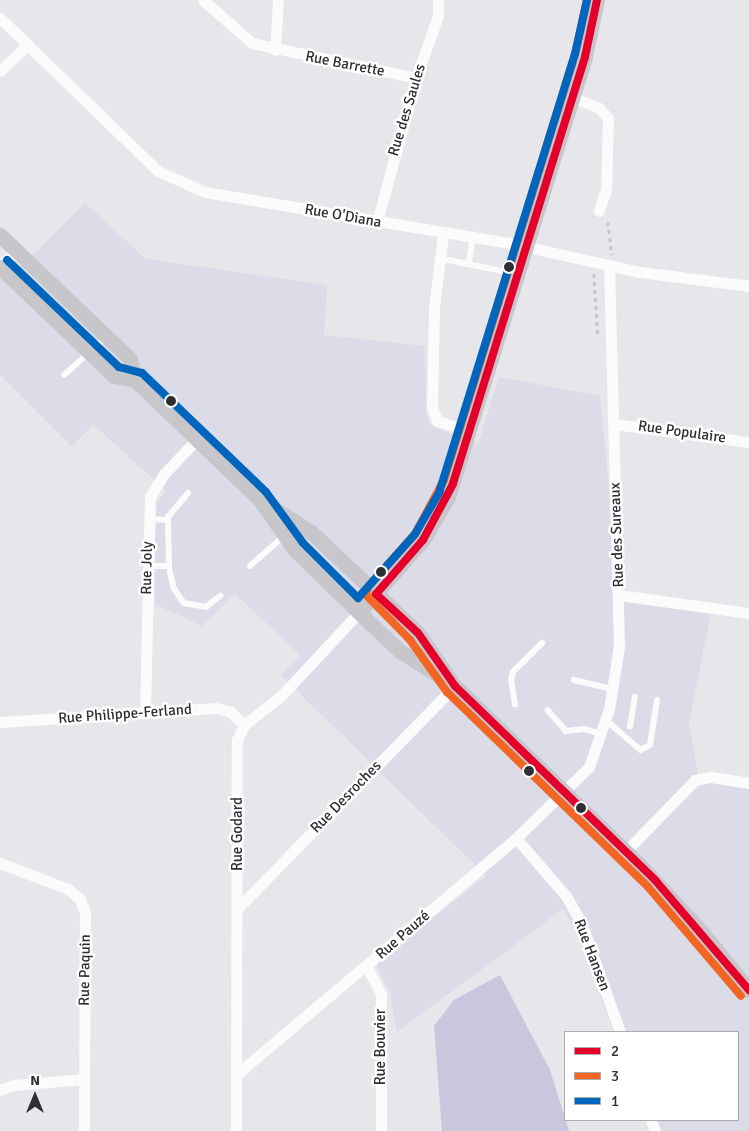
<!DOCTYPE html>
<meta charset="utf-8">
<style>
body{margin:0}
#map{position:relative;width:749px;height:1131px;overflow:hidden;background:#e6e6eb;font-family:Signika,sans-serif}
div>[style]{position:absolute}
.built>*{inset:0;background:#dcdbe8}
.forest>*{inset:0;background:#c9c6de}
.path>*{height:2.5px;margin-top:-1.25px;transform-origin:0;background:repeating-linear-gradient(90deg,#c6c5c8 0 4px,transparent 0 8px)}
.lane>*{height:5.5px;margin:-2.75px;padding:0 2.75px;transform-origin:2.75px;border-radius:2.75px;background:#fbfbfc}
.street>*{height:11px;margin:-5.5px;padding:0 5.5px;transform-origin:5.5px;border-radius:5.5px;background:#fbfbfc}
.secondary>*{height:15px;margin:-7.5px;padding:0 7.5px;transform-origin:7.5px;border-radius:7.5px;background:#c7c7cb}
.bus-1>*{height:8px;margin:-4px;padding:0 4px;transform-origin:4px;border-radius:4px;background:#e4002b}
.bus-2>*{height:8px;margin:-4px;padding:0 4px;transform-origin:4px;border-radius:4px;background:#f26522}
.bus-3>*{height:8px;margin:-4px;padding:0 4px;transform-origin:4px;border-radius:4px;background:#0065bd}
.dots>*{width:14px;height:14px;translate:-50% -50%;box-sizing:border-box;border:2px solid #fff;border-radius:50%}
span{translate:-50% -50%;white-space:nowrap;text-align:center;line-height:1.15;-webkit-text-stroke:5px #fff;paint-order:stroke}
.street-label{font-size:15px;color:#2f2f33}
.legend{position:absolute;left:564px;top:1031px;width:175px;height:90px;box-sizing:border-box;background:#fff;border:1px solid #acacad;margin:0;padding:6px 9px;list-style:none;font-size:15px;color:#2f2f33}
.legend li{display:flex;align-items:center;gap:10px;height:25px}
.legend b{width:25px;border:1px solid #acacad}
.north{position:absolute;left:10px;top:1071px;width:50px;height:50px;-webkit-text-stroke:4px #fff;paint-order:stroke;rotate:0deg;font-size:14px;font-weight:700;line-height:20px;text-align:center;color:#2f2f33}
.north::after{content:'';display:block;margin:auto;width:18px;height:22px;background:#2f2f33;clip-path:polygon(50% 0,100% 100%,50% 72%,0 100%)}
</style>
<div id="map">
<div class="built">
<i style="clip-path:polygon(85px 203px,146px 259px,327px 285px,324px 335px,425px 346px,426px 412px,430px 425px,478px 444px,499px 377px,600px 396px,619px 595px,711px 611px,689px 723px,699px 780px,749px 788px,749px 1131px,651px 1131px,647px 1120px,738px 1120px,738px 1032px,614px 1032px,576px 932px,563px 909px,397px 1032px,390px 993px,376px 963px,486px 876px,281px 675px,300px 655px,235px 594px,202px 626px,155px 604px,156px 503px,166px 491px,93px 424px,72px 447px,0 375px,0 271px,9px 279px)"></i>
</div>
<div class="forest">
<i style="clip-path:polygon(500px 975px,550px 1070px,569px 1131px,442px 1131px,434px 1026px,454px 1000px)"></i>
</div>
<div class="path">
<i style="left:608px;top:222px;width:33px;rotate:83deg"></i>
<i style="left:594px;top:274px;width:64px;rotate:86.4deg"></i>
</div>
<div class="lane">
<i style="left:439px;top:258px;width:79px;rotate:11.7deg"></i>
<i style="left:469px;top:262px;width:24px;rotate:-81deg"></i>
<i style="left:64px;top:375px;width:57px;rotate:-41.5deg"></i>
<i style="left:148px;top:519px;width:20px;rotate:3deg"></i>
<i style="left:147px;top:566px;width:22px"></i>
<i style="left:169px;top:566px;width:49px;rotate:-91.2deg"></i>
<i style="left:168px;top:517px;width:31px;rotate:-50deg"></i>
<i style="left:169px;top:566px;width:23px;rotate:77deg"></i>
<i style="left:174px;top:588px;width:18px;rotate:56deg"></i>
<i style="left:184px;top:603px;width:22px;rotate:10deg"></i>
<i style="left:206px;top:607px;width:18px;rotate:-38deg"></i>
<i style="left:250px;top:566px;width:44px;rotate:-41.3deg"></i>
<i style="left:574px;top:680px;width:40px;rotate:13deg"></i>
<i style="left:515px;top:705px;width:24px;rotate:-99deg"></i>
<i style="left:511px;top:681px;width:9px;rotate:-77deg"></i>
<i style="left:513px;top:672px;width:41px;rotate:-45deg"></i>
<i style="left:548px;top:710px;width:28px;rotate:49deg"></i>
<i style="left:566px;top:731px;width:18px;rotate:-6deg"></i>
<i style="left:584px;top:729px;width:18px;rotate:16deg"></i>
<i style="left:606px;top:720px;width:46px;rotate:40.6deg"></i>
<i style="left:641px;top:750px;width:10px;rotate:-29deg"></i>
<i style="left:650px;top:745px;width:45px;rotate:-81deg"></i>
<i style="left:630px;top:727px;width:30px;rotate:-81deg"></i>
</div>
<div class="street">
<i style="left:203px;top:0;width:65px;rotate:41.3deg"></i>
<i style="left:252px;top:43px;width:168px;rotate:12deg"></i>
<i style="left:0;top:18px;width:220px;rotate:44.1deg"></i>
<i style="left:158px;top:171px;width:51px;rotate:24.1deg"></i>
<i style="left:205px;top:192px;width:309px;rotate:9.5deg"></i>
<i style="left:510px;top:243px;width:133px;rotate:12.6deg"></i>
<i style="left:640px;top:272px;width:110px;rotate:7.3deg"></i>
<i style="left:275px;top:50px;width:50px;rotate:-86.6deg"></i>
<i style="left:0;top:71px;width:39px;rotate:-44deg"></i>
<i style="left:572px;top:97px;width:29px;rotate:22deg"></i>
<i style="left:599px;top:108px;width:13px;rotate:48deg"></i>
<i style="left:608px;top:118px;width:71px;rotate:91.6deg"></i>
<i style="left:606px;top:189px;width:23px;rotate:108deg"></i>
<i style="left:377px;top:222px;width:149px;rotate:-74.8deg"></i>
<i style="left:416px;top:78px;width:66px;rotate:-70.5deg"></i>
<i style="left:438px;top:16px;width:16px;rotate:-90deg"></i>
<i style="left:443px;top:234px;width:74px;rotate:97deg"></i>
<i style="left:434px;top:307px;width:100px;rotate:91.1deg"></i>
<i style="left:432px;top:407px;width:15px;rotate:70deg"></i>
<i style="left:437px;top:421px;width:35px;rotate:18deg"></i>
<i style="left:0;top:266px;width:22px;rotate:-43deg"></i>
<i style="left:614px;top:424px;width:136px;rotate:7.6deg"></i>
<i style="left:619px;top:595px;width:131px;rotate:7.9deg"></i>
<i style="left:145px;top:713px;width:216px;rotate:-88.7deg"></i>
<i style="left:150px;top:497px;width:27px;rotate:-59deg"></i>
<i style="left:164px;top:474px;width:48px;rotate:-46.7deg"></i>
<i style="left:0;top:722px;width:216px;rotate:-3.7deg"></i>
<i style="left:216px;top:708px;width:16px;rotate:15deg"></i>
<i style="left:231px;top:712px;width:18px;rotate:45deg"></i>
<i style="left:516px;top:838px;width:77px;rotate:49.2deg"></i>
<i style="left:566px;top:896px;width:30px;rotate:60deg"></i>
<i style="left:581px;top:922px;width:117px;rotate:70.5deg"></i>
<i style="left:626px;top:851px;width:99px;rotate:-45.8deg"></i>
<i style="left:695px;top:780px;width:16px;rotate:-11deg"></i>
<i style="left:711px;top:777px;width:38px;rotate:9deg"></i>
<i style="left:0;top:863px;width:73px;rotate:20.9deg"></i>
<i style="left:68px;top:889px;width:16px;rotate:40deg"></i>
<i style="left:80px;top:899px;width:15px;rotate:70deg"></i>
<i style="left:85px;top:913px;width:218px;rotate:90.3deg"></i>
<i style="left:238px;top:908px;width:310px;rotate:-45.7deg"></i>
<i style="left:367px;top:967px;width:31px;rotate:63deg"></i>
<i style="left:381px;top:995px;width:136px;rotate:90deg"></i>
<i style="left:237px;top:1074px;width:365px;rotate:-40.2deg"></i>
<i style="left:516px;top:838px;width:102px;rotate:-44.2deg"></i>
<i style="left:589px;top:767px;width:61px;rotate:-71deg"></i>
<i style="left:609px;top:709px;width:64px;rotate:-81deg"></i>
<i style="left:619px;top:646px;width:381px;rotate:-91.5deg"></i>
<i style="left:0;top:1090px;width:15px;rotate:-20deg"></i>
<i style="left:14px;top:1085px;width:70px;rotate:-4.9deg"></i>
<i style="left:651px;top:1120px;width:12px;rotate:70deg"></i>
<i style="left:236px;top:1131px;width:391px;rotate:-89.9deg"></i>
<i style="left:237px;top:740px;width:17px;rotate:-65deg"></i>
<i style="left:244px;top:725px;width:48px;rotate:-38.3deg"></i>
<i style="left:282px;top:695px;width:113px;rotate:-47.1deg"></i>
</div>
<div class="secondary">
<i style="left:0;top:235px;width:180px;rotate:43.6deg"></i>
<i style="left:130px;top:359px;width:22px;rotate:77deg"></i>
<i style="left:0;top:267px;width:158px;rotate:43.7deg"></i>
<i style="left:114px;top:376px;width:21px;rotate:11deg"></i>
<i style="left:135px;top:380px;width:172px;rotate:43.8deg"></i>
<i style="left:259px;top:499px;width:62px;rotate:32.4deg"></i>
<i style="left:311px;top:532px;width:147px;rotate:43.3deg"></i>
<i style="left:418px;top:633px;width:58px;rotate:55.5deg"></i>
<i style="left:259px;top:499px;width:62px;rotate:54.8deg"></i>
<i style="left:295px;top:550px;width:107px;rotate:44.2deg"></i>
<i style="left:372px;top:625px;width:38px;rotate:43deg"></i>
<i style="left:400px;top:651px;width:65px;rotate:32.5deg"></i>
<i style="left:455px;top:686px;width:256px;rotate:44.1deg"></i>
<i style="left:639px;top:864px;width:93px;rotate:47.2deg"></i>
<i style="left:702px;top:932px;width:75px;rotate:51deg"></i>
<i style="left:359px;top:612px;width:96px;rotate:-48.4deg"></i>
<i style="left:423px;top:540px;width:50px;rotate:-59.8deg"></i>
<i style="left:448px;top:497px;width:461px;rotate:-72.7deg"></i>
<i style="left:585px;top:57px;width:58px;rotate:-78.1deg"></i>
</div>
<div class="bus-1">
<i style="left:597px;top:0;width:58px;rotate:101.9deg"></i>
<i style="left:585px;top:57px;width:447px;rotate:107.2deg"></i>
<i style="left:453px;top:484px;width:64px;rotate:118.2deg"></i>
<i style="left:423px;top:540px;width:72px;rotate:131deg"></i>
<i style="left:376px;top:594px;width:57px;rotate:42.9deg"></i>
<i style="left:418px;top:633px;width:65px;rotate:55.1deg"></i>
<i style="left:455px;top:686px;width:279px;rotate:44.1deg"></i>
<i style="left:655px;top:880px;width:145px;rotate:49.5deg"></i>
</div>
<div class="bus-2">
<i style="left:587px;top:0;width:55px;rotate:102.5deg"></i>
<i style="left:575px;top:54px;width:446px;rotate:107.1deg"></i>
<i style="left:444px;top:480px;width:61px;rotate:118.2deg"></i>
<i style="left:415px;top:534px;width:71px;rotate:131.6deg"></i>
<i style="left:368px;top:587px;width:8px;rotate:104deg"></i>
<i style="left:366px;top:595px;width:63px;rotate:45.6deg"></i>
<i style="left:410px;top:640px;width:64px;rotate:54.6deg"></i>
<i style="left:447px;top:692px;width:280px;rotate:44.1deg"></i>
<i style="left:648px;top:887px;width:143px;rotate:49.5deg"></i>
</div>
<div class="bus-3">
<i style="left:7px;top:260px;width:155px;rotate:43.7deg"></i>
<i style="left:119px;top:367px;width:24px;rotate:15deg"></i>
<i style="left:142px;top:373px;width:172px;rotate:43.8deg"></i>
<i style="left:266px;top:492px;width:63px;rotate:54deg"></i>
<i style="left:303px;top:543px;width:78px;rotate:45deg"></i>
<i style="left:358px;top:598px;width:86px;rotate:-48.3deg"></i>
<i style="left:415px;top:534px;width:48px;rotate:-59.7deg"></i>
<i style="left:439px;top:493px;width:460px;rotate:-72.8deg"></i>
<i style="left:575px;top:54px;width:55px;rotate:-77.5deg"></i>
</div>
<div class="dots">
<i style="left:509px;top:267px;background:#2f2f33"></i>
<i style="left:171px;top:401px;background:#2f2f33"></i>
<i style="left:381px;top:572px;background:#2f2f33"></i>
<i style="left:529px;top:771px;background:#2f2f33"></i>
<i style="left:581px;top:808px;background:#2f2f33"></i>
</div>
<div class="street-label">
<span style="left:345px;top:64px;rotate:11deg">Rue Barrette</span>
<span style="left:407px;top:110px;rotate:-73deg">Rue des Saules</span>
<span style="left:343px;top:216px;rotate:10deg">Rue O'Diana</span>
<span style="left:682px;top:432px;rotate:8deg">Rue Populaire</span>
<span style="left:617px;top:535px;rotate:-92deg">Rue des Sureaux</span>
<span style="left:147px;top:568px;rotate:-89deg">Rue Joly</span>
<span style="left:125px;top:714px;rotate:-4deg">Rue Philippe-Ferland</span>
<span style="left:346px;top:797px;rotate:-46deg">Rue Desroches</span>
<span style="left:238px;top:834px;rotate:-90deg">Rue Godard</span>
<span style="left:403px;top:935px;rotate:-41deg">Rue Pauzé</span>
<span style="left:592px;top:955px;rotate:69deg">Rue Hansen</span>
<span style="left:85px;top:970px;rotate:-89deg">Rue Paquin</span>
<span style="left:381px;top:1047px;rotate:-90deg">Rue Bouvier</span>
</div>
<ul class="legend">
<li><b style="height:6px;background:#e4002b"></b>2</li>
<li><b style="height:6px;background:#f26522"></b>3</li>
<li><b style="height:6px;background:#0065bd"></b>1</li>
</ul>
<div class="north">N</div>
</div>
